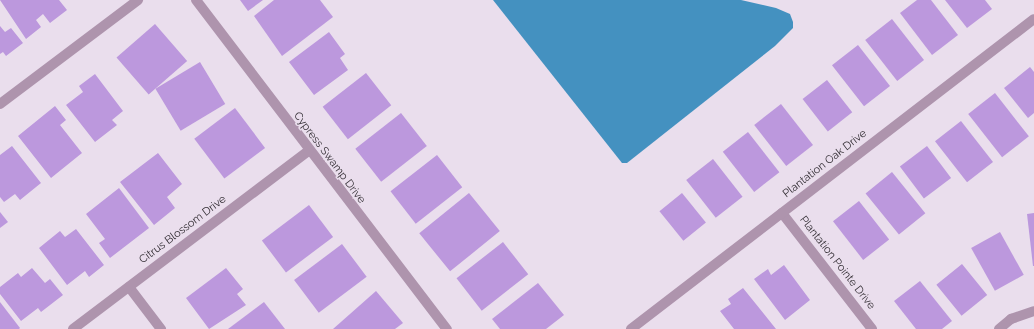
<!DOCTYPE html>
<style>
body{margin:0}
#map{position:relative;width:1034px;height:329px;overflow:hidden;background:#eadeed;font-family:Raleway,sans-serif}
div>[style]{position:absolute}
.water>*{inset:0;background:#4491c0}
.building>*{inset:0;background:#bc98dd;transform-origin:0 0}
.street>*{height:10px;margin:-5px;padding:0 5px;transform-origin:5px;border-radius:5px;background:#ae94ad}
span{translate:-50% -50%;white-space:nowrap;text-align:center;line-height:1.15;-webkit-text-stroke:3px #eadeed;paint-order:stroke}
.street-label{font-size:11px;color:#332e34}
</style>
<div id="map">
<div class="water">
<i style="clip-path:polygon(493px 0,741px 0,776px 8px,790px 14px,793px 22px,793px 28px,775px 46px,627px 163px,622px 163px)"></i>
</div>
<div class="building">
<i style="clip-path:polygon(0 0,59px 0,67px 10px,50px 23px,43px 14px,36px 20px,41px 27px,26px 39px)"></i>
<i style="clip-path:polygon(240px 0,263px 0,248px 11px)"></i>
<i style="clip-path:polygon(274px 0,320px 0,333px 17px,282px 56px,254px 16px)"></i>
<i style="clip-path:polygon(917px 0,931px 0,958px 35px,932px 55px,900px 13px)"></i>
<i style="clip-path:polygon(945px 0,985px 0,992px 9px,967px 28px)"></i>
<i style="left:892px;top:19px;width:52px;height:34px;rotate:52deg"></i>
<i style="left:155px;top:24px;width:49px;height:51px;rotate:49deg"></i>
<i style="clip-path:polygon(0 26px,5px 32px,11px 28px,23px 43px,6px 56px,3px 52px,0 54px)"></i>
<i style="clip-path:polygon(329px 32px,345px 54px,340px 58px,348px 70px,314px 95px,289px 62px)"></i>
<i style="left:858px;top:45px;width:52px;height:33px;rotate:52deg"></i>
<i style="left:200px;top:62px;width:49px;height:52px;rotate:59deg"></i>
<i style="clip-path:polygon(1030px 67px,1034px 72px,1034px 113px,1028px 118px,1004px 88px)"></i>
<i style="left:366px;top:73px;width:41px;height:55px;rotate:52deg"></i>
<i style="clip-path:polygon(95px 74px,123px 111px,112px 120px,117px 125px,95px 142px,66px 105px,83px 92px,79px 86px)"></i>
<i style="left:827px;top:80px;width:41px;height:31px;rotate:52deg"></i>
<i style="left:995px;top:93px;width:55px;height:34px;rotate:52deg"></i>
<i style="left:781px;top:104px;width:52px;height:34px;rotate:52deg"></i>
<i style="clip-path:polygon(55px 106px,66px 120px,60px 125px,82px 153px,51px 178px,18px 136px)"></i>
<i style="left:235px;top:108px;width:50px;height:51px;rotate:53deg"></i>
<i style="left:401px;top:113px;width:42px;height:58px;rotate:52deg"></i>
<i style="left:961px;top:121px;width:52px;height:33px;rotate:52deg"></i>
<i style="left:748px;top:132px;width:51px;height:32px;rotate:52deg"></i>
<i style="clip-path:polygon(12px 146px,41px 183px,20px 200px,15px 194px,4px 202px,0 197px,0 155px)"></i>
<i style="left:927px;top:146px;width:40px;height:34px;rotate:53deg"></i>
<i style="clip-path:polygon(158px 153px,182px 184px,167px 197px,175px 208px,154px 225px,120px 182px)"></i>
<i style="left:437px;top:155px;width:41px;height:59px;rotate:52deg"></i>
<i style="left:713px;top:159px;width:48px;height:34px;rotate:52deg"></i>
<i style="left:892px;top:172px;width:53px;height:34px;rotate:51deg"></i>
<i style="clip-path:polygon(119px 188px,149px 228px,110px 258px,99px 243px,105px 239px,86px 214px)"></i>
<i style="left:469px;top:193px;width:49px;height:64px;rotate:51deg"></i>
<i style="left:682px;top:193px;width:38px;height:29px;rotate:51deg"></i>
<i style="left:859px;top:201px;width:49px;height:33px;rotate:52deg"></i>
<i style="left:309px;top:205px;width:40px;height:59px;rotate:53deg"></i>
<i style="clip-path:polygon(0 212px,8px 222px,0 228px)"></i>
<i style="clip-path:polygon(1034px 213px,1034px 266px,1033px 266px,1027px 214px)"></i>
<i style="clip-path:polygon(76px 229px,104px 265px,89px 277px,85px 271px,67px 285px,39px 248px,60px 231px,65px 237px)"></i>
<i style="left:1000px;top:232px;width:49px;height:33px;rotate:61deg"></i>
<i style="left:503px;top:242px;width:41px;height:59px;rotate:52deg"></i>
<i style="left:342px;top:244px;width:41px;height:60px;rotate:53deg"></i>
<i style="left:962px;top:264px;width:40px;height:33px;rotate:51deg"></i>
<i style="clip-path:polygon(784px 265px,810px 300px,785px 320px,754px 279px,768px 269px,771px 275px)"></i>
<i style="clip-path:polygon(32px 268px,45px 283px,50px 279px,63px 295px,41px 312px,38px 308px,21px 321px,0 294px,0 287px,18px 273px,21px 277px)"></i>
<i style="clip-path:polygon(226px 268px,243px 289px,237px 294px,246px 305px,209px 329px,186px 298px)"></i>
<i style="clip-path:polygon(920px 281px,952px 321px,942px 329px,916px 329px,894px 301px)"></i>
<i style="clip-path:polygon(538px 283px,564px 315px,546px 329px,500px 329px,492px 319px)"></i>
<i style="clip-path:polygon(743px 288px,776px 329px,734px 329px,720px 311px,731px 304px,728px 299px)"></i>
<i style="clip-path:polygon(376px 291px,403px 323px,395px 329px,333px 329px)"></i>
<i style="clip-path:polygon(0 302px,20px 328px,19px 329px,0 329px)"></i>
<i style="clip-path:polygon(264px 302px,285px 329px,228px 329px)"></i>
</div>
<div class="street">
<i style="left:196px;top:0;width:414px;rotate:52.7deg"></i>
<i style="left:0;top:104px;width:173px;rotate:-37deg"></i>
<i style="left:782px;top:213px;width:147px;rotate:52.2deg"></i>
<i style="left:129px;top:287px;width:53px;rotate:52.7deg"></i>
<i style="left:73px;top:329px;width:295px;rotate:-37.1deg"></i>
<i style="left:631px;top:329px;width:508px;rotate:-37.57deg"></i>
<i style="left:999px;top:329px;width:16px;rotate:-40deg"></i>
<i style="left:1011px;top:319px;width:24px;rotate:-19deg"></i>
</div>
<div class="street-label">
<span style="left:329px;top:158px;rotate:53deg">Cypress Swamp Drive</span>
<span style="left:825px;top:164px;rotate:-38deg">Plantation Oak Drive</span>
<span style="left:183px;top:230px;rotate:-37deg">Citrus Blossom Drive</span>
<span style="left:837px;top:263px;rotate:52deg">Plantation Pointe Drive</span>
</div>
</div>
